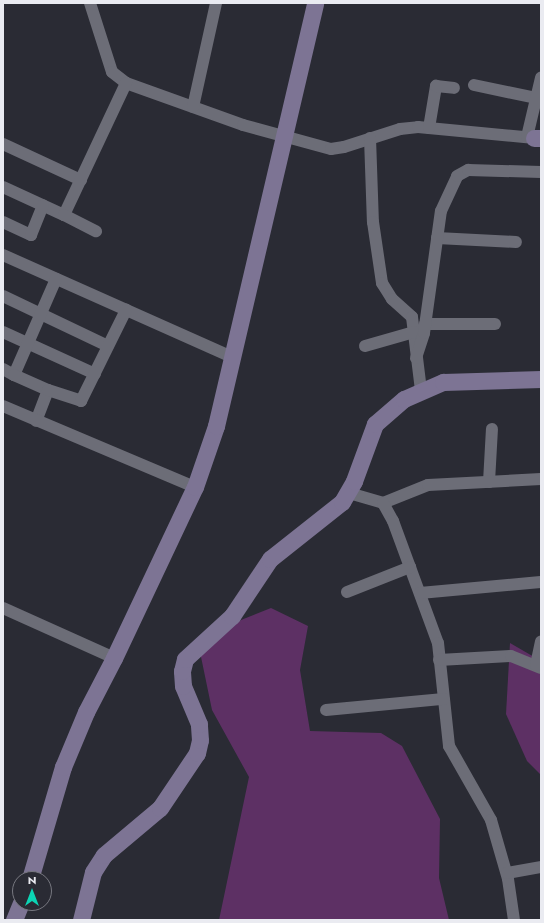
<!DOCTYPE html>
<style>
body{margin:0}
#map{position:relative;width:544px;height:923px;overflow:hidden;background:#2a2b34;font-family:Jost,sans-serif}
div>[style]{position:absolute}
.green>*{inset:0;background:#5d3064}
.street>*{height:12px;margin:-6px;padding:0 6px;transform-origin:6px;border-radius:6px;background:#6c6d77}
.secondary>*{height:17px;margin:-8.5px;padding:0 8.5px;transform-origin:8.5px;border-radius:8.5px;background:#7d7494}
span{translate:-50% -50%;white-space:nowrap;text-align:center;line-height:1.15;-webkit-text-stroke:3px #2a2b34;paint-order:stroke}
.frame{position:absolute;inset:0;border:4px solid #eaebf1;pointer-events:none}
.north{position:absolute;left:12px;top:871px;width:40px;height:40px;box-sizing:border-box;background:#2a2b34;border:1px solid #777880;border-radius:50%;rotate:0deg;font-size:11px;font-weight:700;line-height:16px;text-align:center;color:#eaebf1}
.north::after{content:'';display:block;margin:auto;width:14px;height:18px;background:#0cd5b5;clip-path:polygon(50% 0,100% 100%,50% 72%,0 100%)}
</style>
<div id="map">
<div class="green">
<i style="clip-path:polygon(271px 608px,308px 626px,300px 670px,310px 731px,381px 733px,402px 746px,440px 819px,439px 878px,449px 920px,219px 920px,249px 777px,212px 710px,200px 652px,241px 620px)"></i>
<i style="clip-path:polygon(510px 643px,541px 661px,541px 775px,527px 761px,506px 714px)"></i>
</div>
<div class="street">
<i style="left:90px;top:3px;width:72px;rotate:72.3deg"></i>
<i style="left:112px;top:72px;width:18px;rotate:38deg"></i>
<i style="left:126px;top:83px;width:124px;rotate:19.7deg"></i>
<i style="left:243px;top:125px;width:91px;rotate:15.3deg"></i>
<i style="left:331px;top:149px;width:13px;rotate:-9deg"></i>
<i style="left:344px;top:147px;width:59px;rotate:-17.8deg"></i>
<i style="left:400px;top:129px;width:18px;rotate:-6deg"></i>
<i style="left:418px;top:127px;width:117px;rotate:5.4deg"></i>
<i style="left:474px;top:85px;width:63px;rotate:11.8deg"></i>
<i style="left:193px;top:107px;width:107px;rotate:-77.5deg"></i>
<i style="left:429px;top:128px;width:43px;rotate:-80.5deg"></i>
<i style="left:436px;top:86px;width:18px;rotate:6deg"></i>
<i style="left:527px;top:137px;width:61px;rotate:-76.7deg"></i>
<i style="left:370px;top:138px;width:84px;rotate:88deg"></i>
<i style="left:373px;top:222px;width:62px;rotate:81.6deg"></i>
<i style="left:382px;top:283px;width:19px;rotate:58deg"></i>
<i style="left:392px;top:299px;width:27px;rotate:42deg"></i>
<i style="left:412px;top:317px;width:74px;rotate:83deg"></i>
<i style="left:3px;top:144px;width:86px;rotate:24.8deg"></i>
<i style="left:3px;top:187px;width:67px;rotate:24.7deg"></i>
<i style="left:64px;top:215px;width:146px;rotate:-64.8deg"></i>
<i style="left:64px;top:215px;width:36px;rotate:27deg"></i>
<i style="left:3px;top:222px;width:31px;rotate:25deg"></i>
<i style="left:31px;top:235px;width:32px;rotate:-68deg"></i>
<i style="left:437px;top:238px;width:79px;rotate:2.9deg"></i>
<i style="left:3px;top:255px;width:253px;rotate:24deg"></i>
<i style="left:3px;top:296px;width:116px;rotate:25.5deg"></i>
<i style="left:425px;top:324px;width:70px"></i>
<i style="left:3px;top:332px;width:101px;rotate:24.5deg"></i>
<i style="left:365px;top:346px;width:51px;rotate:-15.9deg"></i>
<i style="left:416px;top:358px;width:26px;rotate:-72deg"></i>
<i style="left:424px;top:333px;width:123px;rotate:-82.1deg"></i>
<i style="left:441px;top:211px;width:38px;rotate:-65deg"></i>
<i style="left:457px;top:176px;width:13px;rotate:-29deg"></i>
<i style="left:468px;top:170px;width:73px;rotate:1.6deg"></i>
<i style="left:3px;top:369px;width:13px;rotate:29deg"></i>
<i style="left:14px;top:375px;width:105px;rotate:-66.4deg"></i>
<i style="left:14px;top:375px;width:37px;rotate:24deg"></i>
<i style="left:48px;top:390px;width:33px;rotate:111deg"></i>
<i style="left:48px;top:390px;width:35px;rotate:18deg"></i>
<i style="left:81px;top:401px;width:102px;rotate:-63.7deg"></i>
<i style="left:3px;top:406px;width:208px;rotate:22.9deg"></i>
<i style="left:489px;top:482px;width:53px;rotate:-86.8deg"></i>
<i style="left:349px;top:493px;width:35px;rotate:16deg"></i>
<i style="left:383px;top:503px;width:48px;rotate:-21.8deg"></i>
<i style="left:428px;top:485px;width:113px;rotate:-3deg"></i>
<i style="left:383px;top:503px;width:21px;rotate:61deg"></i>
<i style="left:393px;top:521px;width:130px;rotate:69.8deg"></i>
<i style="left:438px;top:643px;width:104px;rotate:83.9deg"></i>
<i style="left:449px;top:746px;width:85px;rotate:60.4deg"></i>
<i style="left:491px;top:820px;width:61px;rotate:73.9deg"></i>
<i style="left:508px;top:879px;width:41px;rotate:81.7deg"></i>
<i style="left:347px;top:592px;width:68px;rotate:-21.6deg"></i>
<i style="left:420px;top:593px;width:121px;rotate:-5.2deg"></i>
<i style="left:3px;top:608px;width:122px;rotate:24.2deg"></i>
<i style="left:439px;top:660px;width:72px;rotate:-3.2deg"></i>
<i style="left:511px;top:656px;width:32px;rotate:22deg"></i>
<i style="left:536px;top:665px;width:24px;rotate:-78deg"></i>
<i style="left:326px;top:710px;width:118px;rotate:-5.4deg"></i>
<i style="left:507px;top:873px;width:35px;rotate:-10deg"></i>
</div>
<div class="secondary">
<i style="left:534px;top:138px;width:7px"></i>
<i style="left:30px;top:879px;width:117px;rotate:-73.6deg"></i>
<i style="left:63px;top:767px;width:60px;rotate:-67.3deg"></i>
<i style="left:86px;top:712px;width:61px;rotate:-62.6deg"></i>
<i style="left:114px;top:658px;width:189px;rotate:-64.7deg"></i>
<i style="left:195px;top:487px;width:65px;rotate:-71deg"></i>
<i style="left:216px;top:426px;width:434px;rotate:-76.8deg"></i>
<i style="left:14px;top:920px;width:18px;rotate:-68deg"></i>
<i style="left:81px;top:920px;width:49px;rotate:-76deg"></i>
<i style="left:93px;top:872px;width:20px;rotate:-57deg"></i>
<i style="left:104px;top:855px;width:73px;rotate:-40deg"></i>
<i style="left:160px;top:808px;width:66px;rotate:-56.1deg"></i>
<i style="left:197px;top:753px;width:13px;rotate:-77deg"></i>
<i style="left:200px;top:740px;width:16px;rotate:-94deg"></i>
<i style="left:199px;top:724px;width:41px;rotate:-112.8deg"></i>
<i style="left:183px;top:686px;width:15px;rotate:-94deg"></i>
<i style="left:182px;top:671px;width:12px;rotate:-76deg"></i>
<i style="left:185px;top:659px;width:64px;rotate:-42.5deg"></i>
<i style="left:232px;top:616px;width:69px;rotate:-56.3deg"></i>
<i style="left:270px;top:559px;width:92px;rotate:-38.4deg"></i>
<i style="left:342px;top:502px;width:24px;rotate:-60deg"></i>
<i style="left:354px;top:481px;width:61px;rotate:-69.8deg"></i>
<i style="left:375px;top:424px;width:38px;rotate:-41deg"></i>
<i style="left:404px;top:399px;width:43px;rotate:-23.6deg"></i>
<i style="left:443px;top:382px;width:98px;rotate:-1.8deg"></i>
</div>
<div class="frame"></div>
<div class="north">N</div>
</div>
